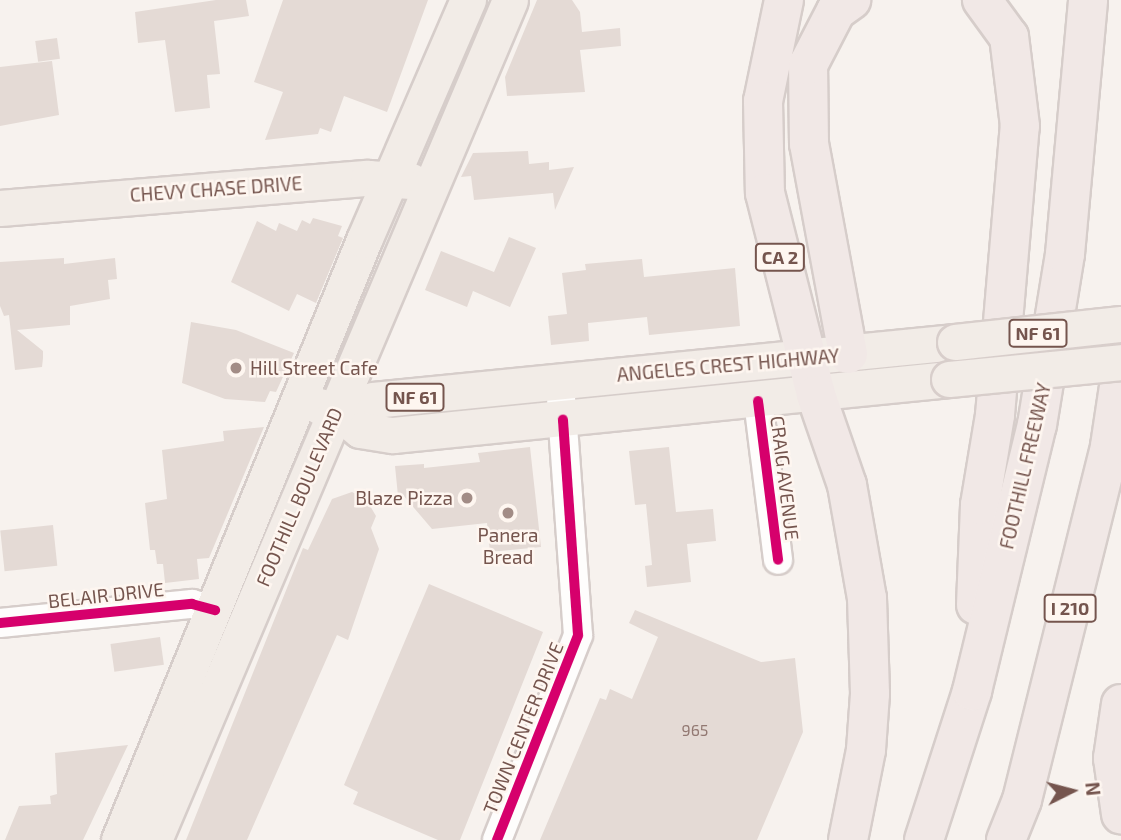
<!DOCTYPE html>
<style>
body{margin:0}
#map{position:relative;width:1121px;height:840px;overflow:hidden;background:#f7f2ee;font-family:"Exo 2",sans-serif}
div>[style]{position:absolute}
.building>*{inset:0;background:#e4dad5;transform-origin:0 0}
.roads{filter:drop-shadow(2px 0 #d6cdca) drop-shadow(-2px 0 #d6cdca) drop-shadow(0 2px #d6cdca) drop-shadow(0 -2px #d6cdca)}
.minor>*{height:28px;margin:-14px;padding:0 14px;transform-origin:14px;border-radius:14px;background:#fefdfc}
.major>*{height:35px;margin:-17.5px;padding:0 17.5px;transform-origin:17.5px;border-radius:17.5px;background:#f2ece7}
.highway>*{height:38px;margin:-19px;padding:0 19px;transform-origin:19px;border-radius:19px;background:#f1e8e6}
.bridges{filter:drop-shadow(2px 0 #d8cecb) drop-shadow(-2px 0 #d8cecb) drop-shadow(0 2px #d8cecb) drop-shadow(0 -2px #d8cecb)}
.major-bridge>*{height:35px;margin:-17.5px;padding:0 17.5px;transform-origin:17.5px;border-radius:17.5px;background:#f2ece7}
.cycleway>*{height:10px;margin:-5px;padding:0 5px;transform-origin:5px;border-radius:5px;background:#d6006c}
.dots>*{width:19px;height:19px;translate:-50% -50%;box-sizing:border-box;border:4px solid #fef6f0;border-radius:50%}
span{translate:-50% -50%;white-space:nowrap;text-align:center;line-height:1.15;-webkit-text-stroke:5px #fef6f0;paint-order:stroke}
.number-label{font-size:16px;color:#927872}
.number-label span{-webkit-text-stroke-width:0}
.shield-label span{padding:2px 5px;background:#fef6f0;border:2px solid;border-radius:5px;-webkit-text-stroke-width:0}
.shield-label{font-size:18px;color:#75554e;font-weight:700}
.street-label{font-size:19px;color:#75554e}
.poi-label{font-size:19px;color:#75554e}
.left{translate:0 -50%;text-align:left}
.right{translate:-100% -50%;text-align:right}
.north{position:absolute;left:1037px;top:756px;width:70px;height:70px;-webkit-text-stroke:5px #fef6f0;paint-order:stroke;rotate:84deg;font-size:19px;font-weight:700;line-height:28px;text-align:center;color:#75554e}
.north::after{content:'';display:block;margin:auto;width:24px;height:32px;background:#75554e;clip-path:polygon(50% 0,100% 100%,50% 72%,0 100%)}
</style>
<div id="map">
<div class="building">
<i style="clip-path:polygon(216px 0,246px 0,249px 16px,214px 21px,220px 74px,207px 75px,210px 108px,175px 112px,165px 40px,138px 43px,135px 12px)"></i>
<i style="clip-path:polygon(283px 0,428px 0,387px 112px,344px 96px,331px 132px,320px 128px,318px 134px,265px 140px,283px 92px,254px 82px)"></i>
<i style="clip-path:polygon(537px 0,572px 0,580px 12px,582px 32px,620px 28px,621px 46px,580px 50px,585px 92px,507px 96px,505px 77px)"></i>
<i style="left:57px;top:38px;width:21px;height:22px;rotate:82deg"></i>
<i style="clip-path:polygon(52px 61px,59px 115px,0 126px,0 67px)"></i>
<i style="clip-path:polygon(528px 151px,529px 164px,549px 162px,549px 170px,574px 167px,555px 210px,553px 193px,474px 200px,471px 176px,461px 177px,473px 153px)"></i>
<i style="clip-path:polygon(313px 218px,342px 226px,338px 236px,343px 238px,316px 303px,297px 294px,289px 311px,231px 282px,257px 221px,276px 231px,279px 223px,297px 231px,302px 220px,310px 224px)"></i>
<i style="clip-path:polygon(509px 237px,536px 248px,510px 307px,473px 291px,467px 307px,425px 290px,441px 251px,494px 272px)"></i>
<i style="clip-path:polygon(64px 258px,64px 264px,115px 258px,117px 279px,108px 280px,110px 299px,70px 306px,70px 325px,17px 330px,43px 351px,43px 358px,42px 367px,15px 370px,9px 315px,4px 316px,0 306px,0 262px)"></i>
<i style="clip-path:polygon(642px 259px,644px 277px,735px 268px,740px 326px,649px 335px,647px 317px,588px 323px,589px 341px,551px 345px,548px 316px,567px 314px,562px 273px,586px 270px,585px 264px)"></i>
<i style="clip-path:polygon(191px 322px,236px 330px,294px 353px,276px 392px,270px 391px,265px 402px,225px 399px,182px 383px)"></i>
<i style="clip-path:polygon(264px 427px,209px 558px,197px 559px,199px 579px,165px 583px,163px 564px,157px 564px,155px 550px,150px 550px,145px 503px,167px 499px,162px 450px,224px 441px,223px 431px)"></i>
<i style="clip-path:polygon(530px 447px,541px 547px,490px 552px,487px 523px,432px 529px,403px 495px,398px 496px,395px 466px,424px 464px,424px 468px,480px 462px,478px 453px)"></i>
<i style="clip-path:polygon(669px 447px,676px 512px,713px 509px,716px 541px,687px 544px,691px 582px,647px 587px,645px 566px,652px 565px,646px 504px,635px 505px,629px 451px)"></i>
<i style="clip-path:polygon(352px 492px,366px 499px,376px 516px,371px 528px,379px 549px,348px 640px,337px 635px,247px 840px,186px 840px,303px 548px,308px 550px,332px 499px)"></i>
<i style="left:53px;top:525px;width:41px;height:53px;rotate:84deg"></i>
<i style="clip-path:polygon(429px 584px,543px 632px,460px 840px,438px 840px,353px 804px,358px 792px,344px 785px)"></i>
<i style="clip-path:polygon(635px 610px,761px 662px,795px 658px,803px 732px,757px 840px,540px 840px,600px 698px,606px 700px,610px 689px,632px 699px,658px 637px,629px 623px)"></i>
<i style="left:160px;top:637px;width:28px;height:50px;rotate:82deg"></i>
<i style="clip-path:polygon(128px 745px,83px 840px,5px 840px,19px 806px,51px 804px,50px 796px,57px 794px,55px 753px)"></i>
</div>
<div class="roads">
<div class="minor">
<i style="left:758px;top:401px;width:160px;rotate:82.8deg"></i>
<i style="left:0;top:623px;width:193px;rotate:-5.7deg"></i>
<i style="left:192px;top:604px;width:24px;rotate:15deg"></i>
<i style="left:497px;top:840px;width:220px;rotate:-68.4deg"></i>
<i style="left:578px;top:635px;width:239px;rotate:-94.1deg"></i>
</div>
<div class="major">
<i style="left:0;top:208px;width:369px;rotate:-4.7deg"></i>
<i style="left:368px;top:178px;width:43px;rotate:4deg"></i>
<i style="left:319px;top:406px;width:17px;rotate:13deg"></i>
<i style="left:336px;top:410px;width:38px;rotate:-15deg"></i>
<i style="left:373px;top:400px;width:585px;rotate:-5.69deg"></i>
<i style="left:336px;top:410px;width:31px;rotate:40deg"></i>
<i style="left:360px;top:430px;width:33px;rotate:9deg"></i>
<i style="left:393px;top:435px;width:559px;rotate:-5.75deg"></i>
<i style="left:119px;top:840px;width:648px;rotate:-67.79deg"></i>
<i style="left:364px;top:240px;width:262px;rotate:-66.6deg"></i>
<i style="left:154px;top:840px;width:912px;rotate:-67.03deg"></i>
</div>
<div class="highway">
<i style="left:784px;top:0;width:103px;rotate:101.7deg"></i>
<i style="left:763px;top:101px;width:92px;rotate:88.8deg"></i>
<i style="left:765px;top:193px;width:208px;rotate:75.8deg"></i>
<i style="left:816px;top:395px;width:95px;rotate:71deg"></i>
<i style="left:847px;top:485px;width:115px;rotate:80deg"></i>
<i style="left:867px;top:598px;width:96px;rotate:88.2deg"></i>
<i style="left:870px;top:694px;width:56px;rotate:94.1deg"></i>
<i style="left:866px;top:750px;width:92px;rotate:101.3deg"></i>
<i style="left:848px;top:354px;width:214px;rotate:-100.5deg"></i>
<i style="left:809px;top:144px;width:79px;rotate:-90.7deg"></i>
<i style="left:808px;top:65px;width:61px;rotate:-62.6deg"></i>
<i style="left:836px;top:11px;width:19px;rotate:-36deg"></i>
<i style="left:976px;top:605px;width:100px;rotate:-87.7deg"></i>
<i style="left:980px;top:505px;width:91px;rotate:-80.5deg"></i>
<i style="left:995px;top:415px;width:290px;rotate:-85.1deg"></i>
<i style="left:1020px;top:126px;width:90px;rotate:-97deg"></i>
<i style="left:1009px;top:37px;width:46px;rotate:-126.1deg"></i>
<i style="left:1121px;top:704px;width:55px;rotate:98.4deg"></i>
<i style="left:1113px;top:758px;width:57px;rotate:81.9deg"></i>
<i style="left:924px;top:840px;width:157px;rotate:-72.1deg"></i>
<i style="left:972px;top:691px;width:274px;rotate:-76.3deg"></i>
<i style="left:1037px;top:425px;width:173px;rotate:-80.7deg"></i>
<i style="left:1065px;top:254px;width:255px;rotate:-84.8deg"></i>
<i style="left:1006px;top:840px;width:43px;rotate:-68.2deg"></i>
<i style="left:1022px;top:800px;width:365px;rotate:-76deg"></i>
<i style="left:1110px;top:446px;width:74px;rotate:-81.4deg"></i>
</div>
</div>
<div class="bridges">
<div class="major-bridge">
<i style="left:955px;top:342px;width:167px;rotate:-6.2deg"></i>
<i style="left:949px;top:379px;width:173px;rotate:-5.6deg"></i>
</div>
</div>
<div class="cycleway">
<i style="left:758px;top:401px;width:160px;rotate:82.8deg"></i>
<i style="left:0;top:623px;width:193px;rotate:-5.7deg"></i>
<i style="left:192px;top:604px;width:24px;rotate:15deg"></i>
<i style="left:497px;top:840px;width:220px;rotate:-68.4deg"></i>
<i style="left:578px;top:635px;width:216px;rotate:-94deg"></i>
</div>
<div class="dots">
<i style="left:236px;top:368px;background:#a28c86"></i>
<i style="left:467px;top:498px;background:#a28c86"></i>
<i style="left:508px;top:513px;background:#a28c86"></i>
</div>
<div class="number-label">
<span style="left:695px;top:730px">965</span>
</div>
<div class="shield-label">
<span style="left:780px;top:257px">CA 2</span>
<span style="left:1038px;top:333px">NF 61</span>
<span style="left:415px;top:397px">NF 61</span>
<span style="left:1070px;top:608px">I 210</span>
</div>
<div class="street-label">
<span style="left:216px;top:189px;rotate:-4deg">CHEVY CHASE DRIVE</span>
<span style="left:728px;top:365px;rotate:-5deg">ANGELES CREST HIGHWAY</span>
<span style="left:1025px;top:466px;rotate:-77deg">FOOTHILL FREEWAY</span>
<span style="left:785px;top:478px;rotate:83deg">CRAIG AVENUE</span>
<span style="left:299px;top:497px;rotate:-67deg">FOOTHILL BOULEVARD</span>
<span style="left:106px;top:595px;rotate:-6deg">BELAIR DRIVE</span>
<span style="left:523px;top:728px;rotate:-68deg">TOWN CENTER DRIVE</span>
</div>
<div class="poi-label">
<span class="left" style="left:250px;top:368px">Hill Street Cafe</span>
<span class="right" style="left:453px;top:498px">Blaze Pizza</span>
<span style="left:508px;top:546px">Panera<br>Bread</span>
</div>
<div class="north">N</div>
</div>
